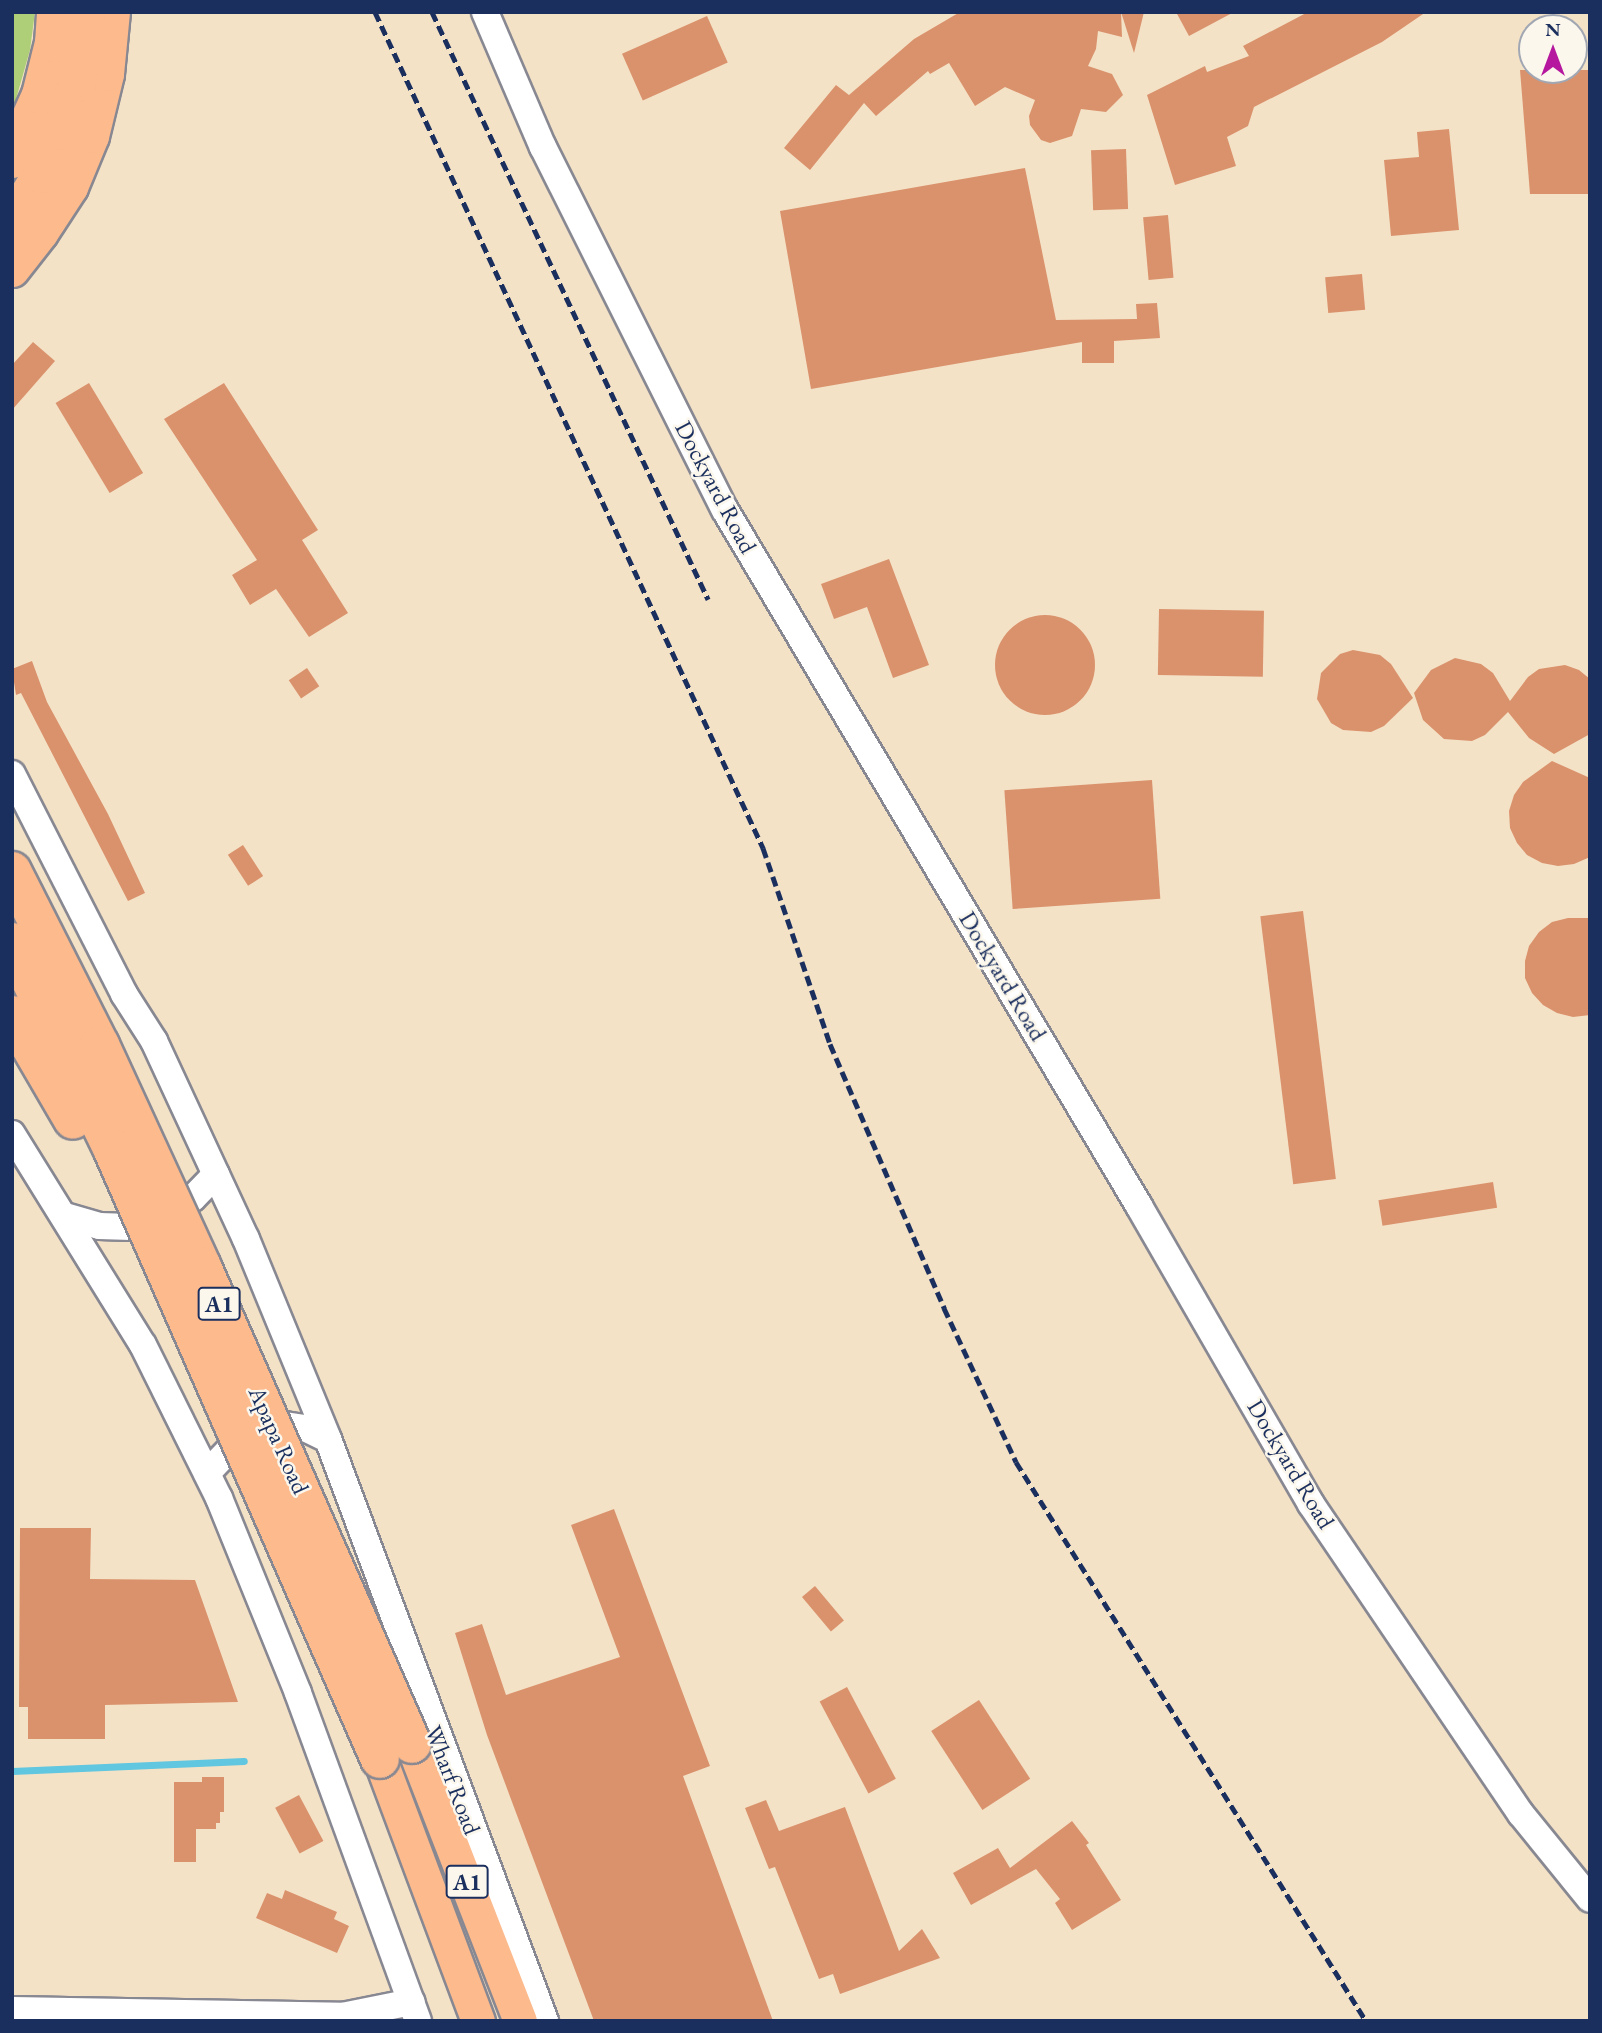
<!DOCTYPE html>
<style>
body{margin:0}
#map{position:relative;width:1602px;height:2033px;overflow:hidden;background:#f4e2c7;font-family:"EB Garamond",serif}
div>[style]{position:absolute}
.green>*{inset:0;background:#aecf77}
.stream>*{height:7px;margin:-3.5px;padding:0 3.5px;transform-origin:3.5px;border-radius:3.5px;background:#61c6df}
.building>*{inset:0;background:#da926c;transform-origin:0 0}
.round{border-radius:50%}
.roads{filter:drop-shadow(2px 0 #888892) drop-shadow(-2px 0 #888892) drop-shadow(0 2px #888892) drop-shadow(0 -2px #888892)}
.minor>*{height:26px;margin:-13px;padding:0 13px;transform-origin:13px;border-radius:13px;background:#fff}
.major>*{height:33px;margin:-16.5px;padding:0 16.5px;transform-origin:16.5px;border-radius:16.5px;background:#fcba8d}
.highway>*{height:38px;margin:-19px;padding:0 19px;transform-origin:19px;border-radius:19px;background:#fcba8d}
.rail>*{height:5px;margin-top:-2.5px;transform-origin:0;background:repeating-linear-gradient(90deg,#1b2f5e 0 10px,transparent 0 15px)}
.bridges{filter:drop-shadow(2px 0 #888892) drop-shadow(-2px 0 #888892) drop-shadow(0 2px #888892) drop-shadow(0 -2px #888892)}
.highway-bridge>*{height:38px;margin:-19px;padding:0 19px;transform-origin:19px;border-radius:19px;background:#fcba8d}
span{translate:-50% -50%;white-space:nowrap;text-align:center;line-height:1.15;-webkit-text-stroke:5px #fbf7ec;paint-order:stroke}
.shield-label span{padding:2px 5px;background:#fbf7ec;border:2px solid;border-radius:5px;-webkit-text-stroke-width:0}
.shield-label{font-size:23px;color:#1b2f5e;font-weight:700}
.street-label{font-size:24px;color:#1b2f5e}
.frame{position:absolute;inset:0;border:14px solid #1b2f5e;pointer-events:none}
.north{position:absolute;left:1518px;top:14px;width:70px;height:70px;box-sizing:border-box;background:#fbf7ec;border:2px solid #a1a7b3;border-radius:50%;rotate:0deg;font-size:19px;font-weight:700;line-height:28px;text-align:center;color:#1b2f5e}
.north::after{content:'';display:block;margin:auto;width:24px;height:32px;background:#b5179e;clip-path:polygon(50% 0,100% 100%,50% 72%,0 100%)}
</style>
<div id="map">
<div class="green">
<i style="clip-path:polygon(12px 12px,35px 12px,30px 50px,12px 113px)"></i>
</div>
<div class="stream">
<i style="left:12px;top:1771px;width:232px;rotate:-2.5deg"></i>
</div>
<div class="building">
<i style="clip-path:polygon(960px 12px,1121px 12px,1122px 37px,1098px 31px,1096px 49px,1088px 66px,1112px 74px,1123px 95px,1106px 112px,1081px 109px,1072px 136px,1050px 143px,1041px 140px,1030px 125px,1029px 116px,1035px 100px,1005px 87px,975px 106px,949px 63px,930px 74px,928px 71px,876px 116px,864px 103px,810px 170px,784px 148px,836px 85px,849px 95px,914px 39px)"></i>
<i style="clip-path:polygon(1121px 12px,1144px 12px,1134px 53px)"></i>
<i style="clip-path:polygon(1176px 12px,1234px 12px,1189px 36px)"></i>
<i style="clip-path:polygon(1308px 12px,1426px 12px,1382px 42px,1254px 107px,1248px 126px,1227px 137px,1236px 166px,1175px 185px,1147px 95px,1205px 66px,1207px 72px,1249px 56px,1243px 46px)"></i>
<i style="left:707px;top:16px;width:51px;height:93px;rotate:66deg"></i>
<i style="clip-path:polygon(1520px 70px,1590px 70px,1590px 194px,1530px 194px)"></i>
<i style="clip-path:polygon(1449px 129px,1459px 230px,1391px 236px,1384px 160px,1419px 157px,1417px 132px)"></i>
<i style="left:1126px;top:149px;width:60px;height:35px;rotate:88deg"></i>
<i style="clip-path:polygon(1025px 168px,1056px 320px,1137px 319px,1136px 304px,1157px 303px,1160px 338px,1114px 341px,1114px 363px,1082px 363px,1082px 342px,811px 389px,780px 211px)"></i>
<i style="left:1168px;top:215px;width:63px;height:25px;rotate:85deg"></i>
<i style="left:1362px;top:274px;width:36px;height:37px;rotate:85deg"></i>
<i style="clip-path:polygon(33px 342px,55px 361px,12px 410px,12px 365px)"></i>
<i style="left:89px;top:383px;width:105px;height:39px;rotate:59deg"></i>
<i style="clip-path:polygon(224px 383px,318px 530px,302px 540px,348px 613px,309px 637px,276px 589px,250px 605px,232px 575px,257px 560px,164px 419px)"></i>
<i style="clip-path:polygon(889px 559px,929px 665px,893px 678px,867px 607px,834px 619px,821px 584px)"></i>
<i style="left:1159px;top:609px;width:105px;height:66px;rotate:1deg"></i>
<i class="round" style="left:995px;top:615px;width:100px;height:100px"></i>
<i style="clip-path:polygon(1353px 650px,1380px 655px,1391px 664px,1413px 698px,1384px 726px,1371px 732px,1343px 730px,1331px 723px,1317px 699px,1321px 673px,1340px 654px)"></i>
<i style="clip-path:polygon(1455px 658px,1481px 664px,1493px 673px,1510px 701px,1528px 677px,1539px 669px,1565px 665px,1579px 670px,1590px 679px,1590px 734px,1554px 754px,1529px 738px,1508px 712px,1485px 735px,1472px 741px,1444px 739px,1423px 720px,1414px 693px,1431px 670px)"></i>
<i style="clip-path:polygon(32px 661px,47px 702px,108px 814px,145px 893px,128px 901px,21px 693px,16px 695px,12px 669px)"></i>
<i style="left:307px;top:668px;width:22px;height:22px;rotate:56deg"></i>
<i style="clip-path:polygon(1552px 761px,1590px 778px,1590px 857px,1574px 864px,1558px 866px,1542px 863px,1527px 855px,1517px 843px,1510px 828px,1509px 811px,1514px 795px,1523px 782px)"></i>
<i style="left:1152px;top:780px;width:119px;height:148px;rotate:86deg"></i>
<i style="left:243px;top:845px;width:37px;height:18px;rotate:57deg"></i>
<i style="left:1303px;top:911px;width:270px;height:43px;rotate:83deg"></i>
<i style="clip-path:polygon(1568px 918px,1590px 918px,1590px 1015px,1573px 1017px,1557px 1013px,1543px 1005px,1532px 993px,1525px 978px,1525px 961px,1529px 946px,1539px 932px,1552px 922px)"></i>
<i style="left:1493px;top:1182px;width:26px;height:116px;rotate:81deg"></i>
<i style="clip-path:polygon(614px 1509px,710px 1766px,683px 1776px,773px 2021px,594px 2021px,487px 1735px,455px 1633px,482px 1624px,506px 1695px,620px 1657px,571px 1525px)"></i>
<i style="clip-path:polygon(20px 1528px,91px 1528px,90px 1579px,195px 1580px,238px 1702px,105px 1705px,105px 1739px,28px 1739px,28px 1707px,19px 1707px)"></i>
<i style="left:815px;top:1586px;width:45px;height:17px;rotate:50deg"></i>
<i style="left:847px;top:1687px;width:104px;height:31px;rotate:62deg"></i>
<i style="left:979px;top:1700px;width:94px;height:57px;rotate:57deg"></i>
<i style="clip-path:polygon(202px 1777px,224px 1777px,224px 1812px,220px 1812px,220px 1823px,216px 1823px,216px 1829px,196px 1829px,196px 1862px,174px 1862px,174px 1782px,202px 1782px)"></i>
<i style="left:299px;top:1795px;width:52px;height:27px;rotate:62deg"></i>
<i style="clip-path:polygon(766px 1800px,779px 1831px,845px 1807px,899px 1951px,922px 1929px,940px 1958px,840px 1994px,833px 1974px,819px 1979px,775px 1867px,769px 1869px,745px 1808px)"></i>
<i style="clip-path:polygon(1072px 1821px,1089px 1843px,1086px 1845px,1121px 1900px,1072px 1930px,1055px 1903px,1060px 1899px,1036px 1869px,971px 1905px,953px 1873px,998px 1848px,1010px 1868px)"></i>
<i style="clip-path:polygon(285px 1890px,337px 1912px,334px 1919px,349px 1926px,337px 1953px,256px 1918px,267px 1893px,282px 1899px)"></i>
</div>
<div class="roads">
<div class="minor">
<i style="left:485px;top:12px;width:147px;rotate:66.8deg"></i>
<i style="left:543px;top:147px;width:406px;rotate:63.4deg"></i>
<i style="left:725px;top:510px;width:810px;rotate:59.25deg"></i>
<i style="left:1139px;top:1206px;width:344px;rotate:60deg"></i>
<i style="left:1311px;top:1504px;width:374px;rotate:55.9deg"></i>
<i style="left:1521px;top:1814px;width:109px;rotate:50.9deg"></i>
<i style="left:12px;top:774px;width:247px;rotate:63deg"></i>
<i style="left:124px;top:994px;width:56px;rotate:57.4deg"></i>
<i style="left:154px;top:1041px;width:218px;rotate:65.1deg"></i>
<i style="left:246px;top:1239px;width:216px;rotate:67.7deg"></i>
<i style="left:328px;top:1439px;width:621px;rotate:69.55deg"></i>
<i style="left:12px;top:1134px;width:248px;rotate:58.2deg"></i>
<i style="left:143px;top:1345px;width:171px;rotate:63.6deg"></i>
<i style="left:219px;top:1498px;width:210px;rotate:67.9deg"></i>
<i style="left:298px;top:1693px;width:349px;rotate:69.9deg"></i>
<i style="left:65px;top:1216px;width:35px;rotate:16deg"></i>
<i style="left:99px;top:1226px;width:32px;rotate:2deg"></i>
<i style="left:131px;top:1227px;width:68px;rotate:-25.1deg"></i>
<i style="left:193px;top:1198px;width:33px;rotate:-46deg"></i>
<i style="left:207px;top:1473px;width:33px;rotate:-46deg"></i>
<i style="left:230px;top:1449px;width:33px;rotate:-31deg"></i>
<i style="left:258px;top:1432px;width:28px;rotate:-15deg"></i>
<i style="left:285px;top:1425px;width:20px;rotate:9deg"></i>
<i style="left:305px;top:1428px;width:25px;rotate:26deg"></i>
<i style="left:12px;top:2010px;width:330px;rotate:1deg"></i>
<i style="left:342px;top:2016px;width:71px;rotate:-11.3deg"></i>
</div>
<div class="major">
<i style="left:12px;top:270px;width:47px;rotate:-51.9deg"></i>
<i style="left:41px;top:233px;width:55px;rotate:-56.9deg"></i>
<i style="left:71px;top:187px;width:55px;rotate:-67.6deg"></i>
<i style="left:92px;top:136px;width:64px;rotate:-76.4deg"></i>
<i style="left:107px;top:74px;width:62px;rotate:-84.5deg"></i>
<i style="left:412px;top:1744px;width:297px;rotate:68.7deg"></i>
<i style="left:380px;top:1759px;width:280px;rotate:69.5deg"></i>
</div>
<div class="highway">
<i style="left:12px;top:159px;width:70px;rotate:-65.6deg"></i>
<i style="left:41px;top:95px;width:54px;rotate:-76deg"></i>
<i style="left:54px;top:43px;width:31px;rotate:-86deg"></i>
<i style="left:12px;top:223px;width:57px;rotate:-58.5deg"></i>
<i style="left:42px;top:174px;width:47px;rotate:-66.2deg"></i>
<i style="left:61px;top:131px;width:51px;rotate:-71.6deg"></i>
<i style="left:77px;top:83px;width:72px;rotate:-82.8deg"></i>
</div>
</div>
<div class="rail">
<i style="left:375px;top:12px;width:922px;rotate:65.1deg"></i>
<i style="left:763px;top:848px;width:207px;rotate:71.1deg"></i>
<i style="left:830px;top:1044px;width:288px;rotate:66.6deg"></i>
<i style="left:944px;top:1308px;width:170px;rotate:64.9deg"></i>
<i style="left:1016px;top:1462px;width:660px;rotate:57.95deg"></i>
<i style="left:432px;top:12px;width:649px;rotate:64.82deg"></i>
</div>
<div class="bridges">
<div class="highway-bridge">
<i style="left:12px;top:871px;width:195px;rotate:63.2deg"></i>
<i style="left:100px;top:1045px;width:244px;rotate:65.3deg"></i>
<i style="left:202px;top:1267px;width:521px;rotate:66.24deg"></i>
<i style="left:12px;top:942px;width:229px;rotate:64.1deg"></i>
<i style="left:112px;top:1148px;width:667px;rotate:66.32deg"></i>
<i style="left:12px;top:1015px;width:121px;rotate:59.8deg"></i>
</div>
</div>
<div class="shield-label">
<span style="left:219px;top:1304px">A1</span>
<span style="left:467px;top:1882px">A1</span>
</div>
<div class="street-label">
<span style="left:716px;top:487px;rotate:62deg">Dockyard Road</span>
<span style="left:1003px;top:976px;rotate:59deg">Dockyard Road</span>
<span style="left:279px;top:1440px;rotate:66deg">Apapa Road</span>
<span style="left:1291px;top:1464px;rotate:59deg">Dockyard Road</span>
<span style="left:453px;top:1780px;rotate:69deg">Wharf Road</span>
</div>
<div class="frame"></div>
<div class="north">N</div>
</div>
